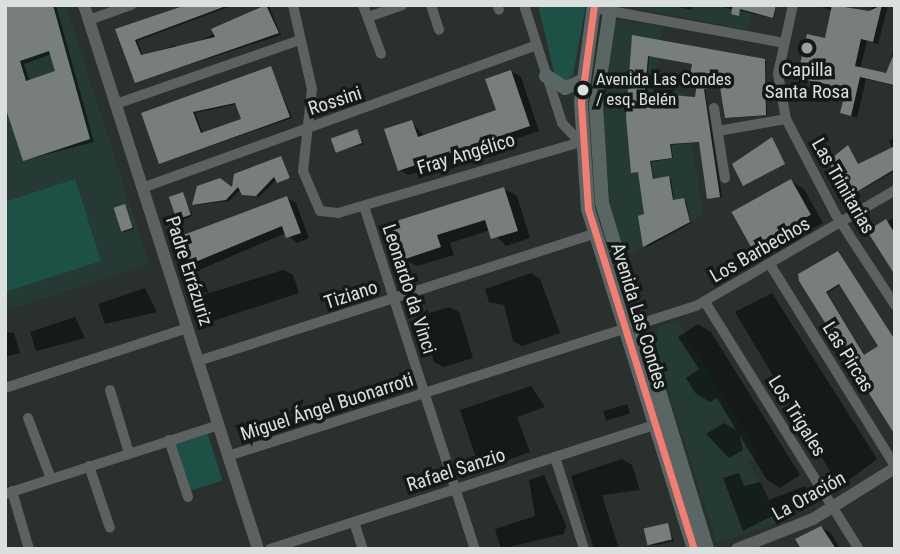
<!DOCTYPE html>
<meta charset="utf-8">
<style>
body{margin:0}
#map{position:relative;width:900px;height:554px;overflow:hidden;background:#29302e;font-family:"Roboto Condensed",sans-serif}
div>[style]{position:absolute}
.built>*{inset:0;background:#263a35}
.green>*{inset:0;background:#1d5146;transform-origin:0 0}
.shadow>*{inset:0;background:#0007;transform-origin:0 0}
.building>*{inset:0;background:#787e7c;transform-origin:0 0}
.street>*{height:10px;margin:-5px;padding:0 5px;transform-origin:5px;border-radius:5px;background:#5d6160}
.secondary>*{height:12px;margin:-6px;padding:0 6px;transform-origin:6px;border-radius:6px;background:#5d6160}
.primary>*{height:14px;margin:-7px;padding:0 7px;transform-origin:7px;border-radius:7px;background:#596664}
.bus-1>*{height:7px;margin:-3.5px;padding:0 3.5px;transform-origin:3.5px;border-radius:3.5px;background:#f37d71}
.dots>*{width:19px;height:19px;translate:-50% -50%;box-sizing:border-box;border:4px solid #131917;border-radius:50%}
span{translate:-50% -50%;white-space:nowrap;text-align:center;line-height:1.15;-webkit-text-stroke:7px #131917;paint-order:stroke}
.bus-label{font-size:17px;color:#d9e0de}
.left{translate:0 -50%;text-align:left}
.poi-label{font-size:19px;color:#d9e0de}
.street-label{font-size:19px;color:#d9e0de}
.frame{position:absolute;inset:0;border:7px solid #d9e0de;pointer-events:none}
</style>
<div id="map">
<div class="built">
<i style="clip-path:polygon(5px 5px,66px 5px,149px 264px,5px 311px)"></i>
<i style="clip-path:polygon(621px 5px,753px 5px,747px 30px)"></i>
<i style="clip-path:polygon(615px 20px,662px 27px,653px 90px,684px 92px,703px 215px,625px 257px,611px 211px,603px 123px)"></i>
<i style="clip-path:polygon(677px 320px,760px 456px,748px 461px,780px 522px,717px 543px,652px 340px,659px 327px)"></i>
</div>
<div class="green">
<i style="clip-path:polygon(538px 5px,586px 5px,573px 75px,566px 80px,555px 77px)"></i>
<i style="clip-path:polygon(75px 179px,101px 261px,5px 292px,5px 202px)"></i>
<i style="left:208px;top:434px;width:49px;height:36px;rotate:73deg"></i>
</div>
<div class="shadow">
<i style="clip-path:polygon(evenodd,5px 5px,56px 5px,94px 142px,25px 160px,5px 5px,52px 54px,58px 72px,30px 82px,24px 64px,52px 54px)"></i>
<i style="clip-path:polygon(185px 5px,234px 5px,137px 41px,143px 56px,175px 45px,180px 51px,269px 6px,281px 35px,136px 82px,117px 30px)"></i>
<i style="clip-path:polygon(669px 5px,693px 5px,692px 10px)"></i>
<i style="clip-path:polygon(712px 5px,776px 5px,774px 18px)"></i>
<i style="clip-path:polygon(816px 5px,870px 13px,872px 5px,888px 6px,878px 44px,867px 41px,860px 69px,887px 75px,895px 44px,895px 86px,866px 79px,857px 118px,842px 112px,846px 98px,832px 92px,833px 86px,799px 77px,826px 40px,833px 11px)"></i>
<i style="clip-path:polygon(evenodd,634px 38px,766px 61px,767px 115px,729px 118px,722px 87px,705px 89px,722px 197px,709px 198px,701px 142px,671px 145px,673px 158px,651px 162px,654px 180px,671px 179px,674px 202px,686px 201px,691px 223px,647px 247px,634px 38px,649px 56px,693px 64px,700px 76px,697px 99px,647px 95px,649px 56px)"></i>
<i style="clip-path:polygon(evenodd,271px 68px,292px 118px,161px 163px,144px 114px,271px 68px,237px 104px,243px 120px,203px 134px,195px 113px,237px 104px)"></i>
<i style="clip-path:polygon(511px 71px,521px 77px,539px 131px,409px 175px,399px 170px,412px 122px,424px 136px,498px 111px)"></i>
<i style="clip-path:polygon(357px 131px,364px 144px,338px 151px)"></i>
<i style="clip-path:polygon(895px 137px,895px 171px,850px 196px,848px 147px,859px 166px,893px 149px,889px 141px)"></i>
<i style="clip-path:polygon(281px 158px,291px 179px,277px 179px,259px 197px,241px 189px,229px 201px,194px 205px,233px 189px)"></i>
<i style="clip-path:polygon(791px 181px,804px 189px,823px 223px,766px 254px,753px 246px)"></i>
<i style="clip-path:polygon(504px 189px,517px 196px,530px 238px,506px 246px,490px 230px,450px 243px,454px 255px,417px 266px,403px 259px,392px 224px)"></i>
<i style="clip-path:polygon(182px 194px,193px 216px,182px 220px,179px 219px)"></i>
<i style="clip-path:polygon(287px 198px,296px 203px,309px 238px,297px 243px,286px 233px,199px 270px,190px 264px)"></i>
<i style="clip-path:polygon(125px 206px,134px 229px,125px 232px,123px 231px)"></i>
<i style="clip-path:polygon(895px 217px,895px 271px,870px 231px)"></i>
<i style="clip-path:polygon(evenodd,840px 254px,895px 341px,895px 432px,801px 275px,840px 254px,841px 284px,880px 347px,865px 356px,827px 293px,841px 284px)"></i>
<i style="clip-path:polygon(283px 270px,293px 275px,299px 293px,213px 321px,203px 315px,197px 297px)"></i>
<i style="clip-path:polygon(531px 273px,540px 279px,560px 333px,522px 346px,513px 341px,504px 305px,489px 302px,485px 289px)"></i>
<i style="clip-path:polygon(145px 288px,157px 312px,105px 324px,98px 304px)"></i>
<i style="clip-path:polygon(772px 293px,877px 459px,845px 483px,833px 476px,735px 312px)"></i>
<i style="clip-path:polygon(449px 307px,459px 312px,473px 358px,444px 367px,434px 362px,420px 316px)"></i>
<i style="clip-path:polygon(75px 317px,85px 338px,36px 351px,30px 332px)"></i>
<i style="clip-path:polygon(698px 324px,711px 332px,800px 475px,780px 488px,767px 480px,740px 436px,743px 450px,729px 458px,706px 434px,724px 423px,736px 430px,717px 398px,710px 402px,696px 394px,686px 378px,699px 369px,678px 337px)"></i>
<i style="clip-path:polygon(5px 332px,14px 333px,20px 353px,5px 357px)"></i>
<i style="clip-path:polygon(531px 386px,545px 407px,517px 417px,530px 452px,487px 467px,477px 461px,460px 410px)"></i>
<i style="left:627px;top:404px;width:10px;height:25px;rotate:73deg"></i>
<i style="clip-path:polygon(622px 459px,632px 465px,640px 490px,602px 495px,619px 549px,594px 549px,571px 476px)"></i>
<i style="clip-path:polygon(739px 473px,744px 486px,760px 482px,769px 500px,805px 486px,812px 496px,743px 531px,723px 478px)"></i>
<i style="clip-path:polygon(544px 475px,566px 525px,564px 534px,501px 549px,495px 529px,535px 516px,529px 480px)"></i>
<i style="clip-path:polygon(667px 525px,674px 541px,651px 546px)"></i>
<i style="clip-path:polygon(821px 528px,831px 533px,840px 549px,803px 549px)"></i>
</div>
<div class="building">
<i style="clip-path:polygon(evenodd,5px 5px,53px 5px,90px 139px,23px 161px,5px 106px,5px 5px,49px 51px,55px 71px,26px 81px,20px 61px,49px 51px)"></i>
<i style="clip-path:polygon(186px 5px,226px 6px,135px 40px,141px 55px,215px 37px,211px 29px,266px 5px,279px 33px,135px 83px,115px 29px)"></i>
<i style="clip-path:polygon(733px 5px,776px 5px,773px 18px,740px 9px,739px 16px,731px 14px)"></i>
<i style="clip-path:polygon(832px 5px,869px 11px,882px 5px,873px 42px,861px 39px,855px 66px,886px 73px,895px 51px,894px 85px,860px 77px,851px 116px,840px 113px,844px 97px,830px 93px,831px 85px,797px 78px,807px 34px,825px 38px)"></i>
<i style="clip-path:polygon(evenodd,632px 35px,765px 59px,766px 115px,725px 118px,720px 87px,704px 89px,720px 197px,707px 199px,699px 142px,670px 144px,672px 158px,650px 161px,653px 179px,669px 176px,673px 200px,684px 198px,690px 222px,643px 247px,638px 216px,644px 214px,638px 172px,631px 173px,626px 117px,632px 35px,648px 56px,692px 64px,690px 75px,698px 76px,695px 97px,645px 93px,648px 56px)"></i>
<i style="clip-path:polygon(evenodd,271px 66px,290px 117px,159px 164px,141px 113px,271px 66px,235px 103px,241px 119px,201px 133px,193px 112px,235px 103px)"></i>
<i style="clip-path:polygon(511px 70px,530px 126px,398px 171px,384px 129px,412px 120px,418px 137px,496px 110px,485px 79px)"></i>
<i style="left:357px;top:129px;width:15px;height:28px;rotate:70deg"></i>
<i style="clip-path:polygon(772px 137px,785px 164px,743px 186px,732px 164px)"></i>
<i style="clip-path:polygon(848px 145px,858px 164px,895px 146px,895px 169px,848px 197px,828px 161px)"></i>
<i style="clip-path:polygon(281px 156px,290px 178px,277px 183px,274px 177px,256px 196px,242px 195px,238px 187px,226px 200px,192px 205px,197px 186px,220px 178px,232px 187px,234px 174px)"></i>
<i style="left:791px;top:179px;width:41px;height:68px;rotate:61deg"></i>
<i style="clip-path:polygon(504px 187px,518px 231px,491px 239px,485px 220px,437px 235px,441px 247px,402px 260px,390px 223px)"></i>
<i style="left:183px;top:192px;width:24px;height:15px;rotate:71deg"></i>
<i style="clip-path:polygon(287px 196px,301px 233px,286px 238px,282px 226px,188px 265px,178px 237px)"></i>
<i style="left:125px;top:204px;width:25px;height:12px;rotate:72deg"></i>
<i style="clip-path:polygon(886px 219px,895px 234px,895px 275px,867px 231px)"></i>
<i style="clip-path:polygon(evenodd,838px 251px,895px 340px,895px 435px,799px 281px,798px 274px,838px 251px,839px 284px,878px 346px,864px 355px,826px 292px,839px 284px)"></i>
<i style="left:668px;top:523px;width:17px;height:25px;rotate:77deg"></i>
<i style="clip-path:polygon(821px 526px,836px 549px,801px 549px,795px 539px)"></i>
</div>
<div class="street">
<i style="left:293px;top:5px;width:86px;rotate:77.3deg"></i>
<i style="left:312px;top:89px;width:82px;rotate:96.3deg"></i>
<i style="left:303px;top:171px;width:43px;rotate:67deg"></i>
<i style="left:320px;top:211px;width:18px;rotate:6deg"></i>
<i style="left:338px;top:213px;width:253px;rotate:-16.3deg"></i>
<i style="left:363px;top:5px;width:52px;rotate:69.8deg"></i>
<i style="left:431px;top:5px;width:26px;rotate:72deg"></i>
<i style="left:497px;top:5px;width:5px;rotate:68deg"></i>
<i style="left:524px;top:5px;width:124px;rotate:72.1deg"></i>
<i style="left:562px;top:123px;width:26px;rotate:47deg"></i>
<i style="left:793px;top:5px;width:71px;rotate:102.3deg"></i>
<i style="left:778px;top:74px;width:46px;rotate:79.9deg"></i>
<i style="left:786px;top:119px;width:108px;rotate:62.5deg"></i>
<i style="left:836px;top:215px;width:108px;rotate:56.8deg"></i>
<i style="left:594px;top:8px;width:193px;rotate:10.4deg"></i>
<i style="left:368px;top:17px;width:36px;rotate:-19deg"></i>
<i style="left:89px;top:20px;width:45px;rotate:-19.7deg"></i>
<i style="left:116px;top:104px;width:195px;rotate:-19.2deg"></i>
<i style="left:714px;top:108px;width:71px;rotate:81.1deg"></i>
<i style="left:718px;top:131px;width:69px;rotate:-10deg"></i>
<i style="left:142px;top:188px;width:420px;rotate:-19.9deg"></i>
<i style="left:364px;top:206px;width:361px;rotate:72.1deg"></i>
<i style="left:771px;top:266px;width:235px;rotate:58.2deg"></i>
<i style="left:705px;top:302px;width:291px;rotate:58.1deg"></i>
<i style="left:198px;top:361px;width:416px;rotate:-17.8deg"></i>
<i style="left:5px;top:388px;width:192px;rotate:-18.2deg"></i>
<i style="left:110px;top:390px;width:66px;rotate:73.2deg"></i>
<i style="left:28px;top:418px;width:65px;rotate:69.3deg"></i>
<i style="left:169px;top:440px;width:60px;rotate:71.6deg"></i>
<i style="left:228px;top:456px;width:491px;rotate:-17.8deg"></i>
<i style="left:696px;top:306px;width:230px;rotate:-30.2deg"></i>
<i style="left:555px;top:457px;width:96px;rotate:72.5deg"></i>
<i style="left:89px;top:466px;width:65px;rotate:71.3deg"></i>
<i style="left:12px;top:491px;width:60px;rotate:73.7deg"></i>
<i style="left:5px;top:494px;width:224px;rotate:-17.9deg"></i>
<i style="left:354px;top:522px;width:28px;rotate:72deg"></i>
<i style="left:270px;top:549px;width:403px;rotate:-17.9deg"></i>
</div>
<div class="secondary">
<i style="left:84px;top:5px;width:571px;rotate:72.26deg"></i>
<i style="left:737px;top:549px;width:82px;rotate:-21.5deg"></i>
<i style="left:813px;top:519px;width:97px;rotate:-31.9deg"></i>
</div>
<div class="primary">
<i style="left:594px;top:5px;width:98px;rotate:97.6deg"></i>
<i style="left:581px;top:102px;width:107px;rotate:86.3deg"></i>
<i style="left:588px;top:209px;width:356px;rotate:72.7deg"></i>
<i style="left:611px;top:5px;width:101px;rotate:98.5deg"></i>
<i style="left:596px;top:105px;width:98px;rotate:86.5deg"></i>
<i style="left:602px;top:203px;width:362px;rotate:73.1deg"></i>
<i style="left:546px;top:76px;width:22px;rotate:32deg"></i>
<i style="left:565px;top:88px;width:18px;rotate:-22deg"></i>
</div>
<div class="bus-1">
<i style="left:594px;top:5px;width:98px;rotate:97.6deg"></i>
<i style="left:581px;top:102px;width:107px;rotate:86.3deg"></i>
<i style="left:588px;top:209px;width:356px;rotate:72.7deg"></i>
</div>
<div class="dots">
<i style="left:807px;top:48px;background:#9ba2a0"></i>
<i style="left:583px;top:90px;background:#d9e0de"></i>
</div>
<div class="bus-label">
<span class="left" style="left:596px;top:90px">Avenida Las Condes<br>/ esq. Belén</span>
</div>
<div class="poi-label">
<span style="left:807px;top:81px">Capilla<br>Santa Rosa</span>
</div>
<div class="street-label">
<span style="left:335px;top:101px;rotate:-18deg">Rossini</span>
<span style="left:466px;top:154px;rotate:-17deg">Fray Angélico</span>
<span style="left:843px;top:186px;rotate:60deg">Las Trinitarias</span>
<span style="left:760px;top:250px;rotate:-30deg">Los Barbechos</span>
<span style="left:189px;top:271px;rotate:72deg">Padre Errázuriz</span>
<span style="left:409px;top:289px;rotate:72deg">Leonardo da Vinci</span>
<span style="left:351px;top:295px;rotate:-18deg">Tiziano</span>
<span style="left:639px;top:316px;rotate:73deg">Avenida Las Condes</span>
<span style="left:848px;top:357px;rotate:58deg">Las Pircas</span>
<span style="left:327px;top:407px;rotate:-18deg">Miguel Ángel Buonarroti</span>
<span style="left:797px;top:416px;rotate:58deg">Los Trigales</span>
<span style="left:456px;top:470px;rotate:-18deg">Rafael Sanzio</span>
<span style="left:809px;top:496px;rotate:-29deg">La Oración</span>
</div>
<div class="frame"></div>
</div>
